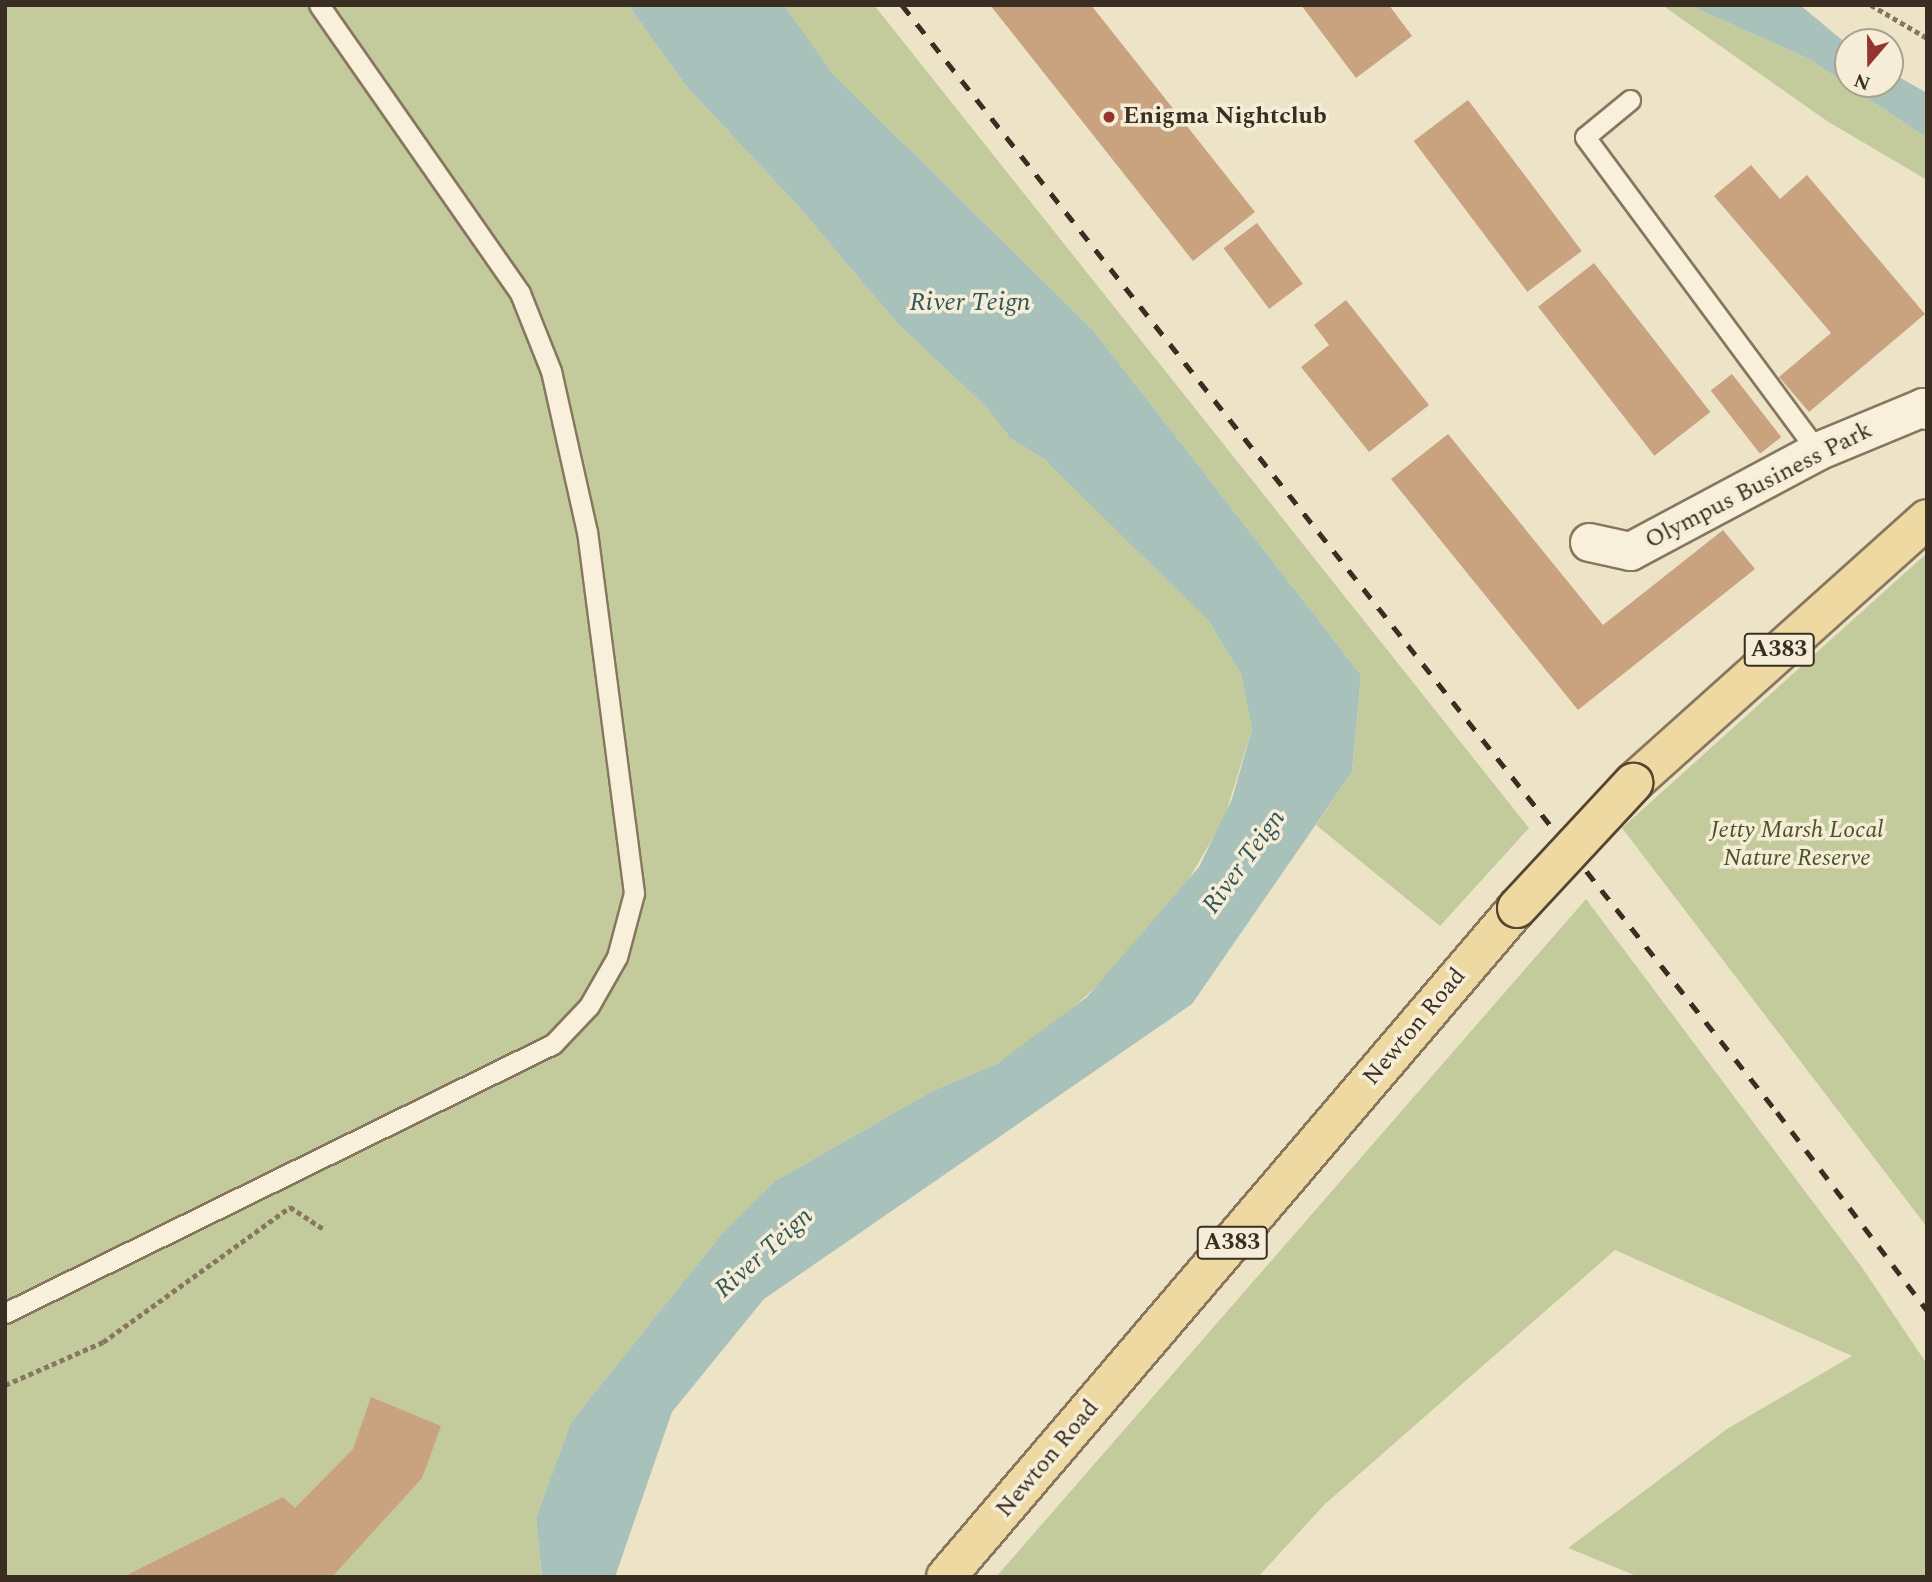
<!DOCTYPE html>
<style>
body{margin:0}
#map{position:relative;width:1932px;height:1582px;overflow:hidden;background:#ede4c8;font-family:Spectral,serif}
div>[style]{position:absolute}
.green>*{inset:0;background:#c3cb9c}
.water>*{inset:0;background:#a9c1bb}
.building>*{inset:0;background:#c9a280;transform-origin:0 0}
.path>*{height:4.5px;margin-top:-2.25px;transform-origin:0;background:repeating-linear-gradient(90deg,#88765e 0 5px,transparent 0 8.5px)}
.roads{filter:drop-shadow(2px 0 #88765e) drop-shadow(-2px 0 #88765e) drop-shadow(0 2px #88765e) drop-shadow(0 -2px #88765e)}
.lane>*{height:19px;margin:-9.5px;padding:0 9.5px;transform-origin:9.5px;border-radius:9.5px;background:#f8f0db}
.street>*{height:37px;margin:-18.5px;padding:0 18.5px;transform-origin:18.5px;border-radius:18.5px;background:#f8f0db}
.primary>*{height:38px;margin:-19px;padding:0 19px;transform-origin:19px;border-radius:19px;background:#eed9a2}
.rail>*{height:5px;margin-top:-2.5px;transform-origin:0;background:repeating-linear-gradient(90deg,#392e21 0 12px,transparent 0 24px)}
.bridges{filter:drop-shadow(2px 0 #574431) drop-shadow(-2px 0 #574431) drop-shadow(0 2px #574431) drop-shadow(0 -2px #574431)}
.primary-bridge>*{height:38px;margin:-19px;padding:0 19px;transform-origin:19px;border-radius:19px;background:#eed9a2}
.dots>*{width:19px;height:19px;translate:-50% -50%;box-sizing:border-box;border:4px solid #f5edd7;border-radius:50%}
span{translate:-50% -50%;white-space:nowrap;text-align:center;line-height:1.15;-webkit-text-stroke:7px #f5edd7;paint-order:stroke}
.shield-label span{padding:2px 5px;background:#f5edd7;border:2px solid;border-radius:5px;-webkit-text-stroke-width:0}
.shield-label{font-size:23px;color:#392e21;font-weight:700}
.poi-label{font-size:24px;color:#392e21;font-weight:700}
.left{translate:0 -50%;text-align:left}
.street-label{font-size:24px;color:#392e21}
.park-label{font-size:24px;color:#485528;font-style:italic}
.water-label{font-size:26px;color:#315858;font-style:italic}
.frame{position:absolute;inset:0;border:7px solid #392e21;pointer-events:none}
.north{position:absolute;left:1834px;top:28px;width:70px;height:70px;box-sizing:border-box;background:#f5edd7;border:2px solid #aaa18e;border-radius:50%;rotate:200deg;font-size:19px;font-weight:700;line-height:28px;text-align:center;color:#392e21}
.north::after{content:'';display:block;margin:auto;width:24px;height:32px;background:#953430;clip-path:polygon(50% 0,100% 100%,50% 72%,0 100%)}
</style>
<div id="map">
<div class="green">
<i style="clip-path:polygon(5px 5px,628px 5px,686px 86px,799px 207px,897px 323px,987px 408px,1010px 438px,1045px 460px,1157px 566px,1208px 620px,1241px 674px,1252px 729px,1224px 819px,1186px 884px,1107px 977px,1055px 1024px,997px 1064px,934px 1090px,775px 1181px,721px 1235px,571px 1422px,536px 1518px,542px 1577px,5px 1577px)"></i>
<i style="clip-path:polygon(784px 5px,874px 5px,1529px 828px,1440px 926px,1316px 825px,1352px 772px,1361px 675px,1093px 330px,834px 75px)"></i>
<i style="clip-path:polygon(1662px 5px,1689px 5px,1809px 59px,1927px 138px,1927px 180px,1827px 121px)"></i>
<i style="clip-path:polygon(1927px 553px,1927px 1227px,1622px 828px)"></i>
<i style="clip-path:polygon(1586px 899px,1861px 1266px,1927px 1364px,1927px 1577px,1639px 1577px,1568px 1548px,1727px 1429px,1852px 1356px,1615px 1250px,1324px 1505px,1258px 1577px,996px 1577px)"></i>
</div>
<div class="water">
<i style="clip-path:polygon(628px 5px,784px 5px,834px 75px,1093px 330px,1361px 675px,1352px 772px,1192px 1004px,764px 1299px,672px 1412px,615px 1577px,542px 1577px,536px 1518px,571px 1422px,721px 1235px,775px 1181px,934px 1090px,997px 1064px,1087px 997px,1199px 867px,1232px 799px,1252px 729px,1241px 674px,1208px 620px,1045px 460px,1010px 438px,987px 408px,897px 323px,799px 207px,686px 86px)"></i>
<i style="clip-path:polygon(1689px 5px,1800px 5px,1848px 45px,1848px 84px,1890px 84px,1890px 72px,1927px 93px,1927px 138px,1809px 59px)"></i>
</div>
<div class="building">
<i style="clip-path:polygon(990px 5px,1091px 5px,1255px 212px,1193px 261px)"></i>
<i style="clip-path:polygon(1301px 5px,1389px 5px,1412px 36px,1356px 78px)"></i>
<i style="left:1468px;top:100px;width:189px;height:68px;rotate:53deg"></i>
<i style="clip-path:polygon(1751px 165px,1780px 199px,1807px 175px,1925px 314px,1809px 412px,1779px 377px,1831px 333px,1714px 196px)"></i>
<i style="left:1257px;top:223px;width:76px;height:42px;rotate:53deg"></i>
<i style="left:1594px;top:263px;width:189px;height:71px;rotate:52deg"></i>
<i style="clip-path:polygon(1346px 300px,1429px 405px,1369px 452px,1301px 367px,1329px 345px,1314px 325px)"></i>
<i style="left:1732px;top:374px;width:80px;height:27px;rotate:52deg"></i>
<i style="clip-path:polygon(1448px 434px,1603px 625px,1723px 530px,1755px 569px,1578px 710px,1391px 479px)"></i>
<i style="clip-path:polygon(371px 1397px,441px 1426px,422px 1478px,332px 1577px,123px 1577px,283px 1497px,295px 1508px,353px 1449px)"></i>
</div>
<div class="path">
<i style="left:1871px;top:5px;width:65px;rotate:30.5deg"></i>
<i style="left:5px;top:1385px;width:107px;rotate:-23.7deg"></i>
<i style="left:103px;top:1342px;width:231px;rotate:-35.8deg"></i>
<i style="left:290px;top:1207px;width:42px;rotate:33.3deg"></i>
</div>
<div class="roads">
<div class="lane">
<i style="left:1630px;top:100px;width:58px;rotate:140.6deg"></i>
<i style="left:1585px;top:137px;width:390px;rotate:53.5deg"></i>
<i style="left:5px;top:1313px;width:610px;rotate:-26.15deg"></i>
<i style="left:553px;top:1044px;width:52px;rotate:-46.5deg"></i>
<i style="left:589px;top:1006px;width:56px;rotate:-60.3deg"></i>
<i style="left:617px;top:957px;width:66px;rotate:-75.1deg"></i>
<i style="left:634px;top:893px;width:364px;rotate:-97.4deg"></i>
<i style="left:587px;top:532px;width:165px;rotate:-102.6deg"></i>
<i style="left:551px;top:371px;width:84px;rotate:-111.7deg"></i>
<i style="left:520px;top:293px;width:351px;rotate:-124.9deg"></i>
</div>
<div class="street">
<i style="left:1589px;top:542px;width:42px;rotate:12.4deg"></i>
<i style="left:1630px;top:551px;width:212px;rotate:-28.1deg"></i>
<i style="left:1817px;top:451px;width:115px;rotate:-22.5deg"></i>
<i style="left:1923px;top:407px;width:5px;rotate:37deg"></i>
</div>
<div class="primary">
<i style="left:1633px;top:783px;width:395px;rotate:-41.9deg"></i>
<i style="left:946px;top:1577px;width:880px;rotate:-49.52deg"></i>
</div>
</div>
<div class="rail">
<i style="left:902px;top:5px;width:1411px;rotate:51.68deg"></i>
<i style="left:1777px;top:1112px;width:248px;rotate:52.9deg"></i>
</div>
<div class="bridges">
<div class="primary-bridge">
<i style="left:1517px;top:908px;width:171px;rotate:-47.1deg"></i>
</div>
</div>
<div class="dots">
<i style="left:1109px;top:117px;background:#953430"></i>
</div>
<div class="shield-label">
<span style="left:1779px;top:650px">A383</span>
<span style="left:1232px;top:1243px">A383</span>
</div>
<div class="poi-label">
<span class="left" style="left:1123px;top:117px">Enigma Nightclub</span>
</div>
<div class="street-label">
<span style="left:1759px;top:486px;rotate:-27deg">Olympus Business Park</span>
<span style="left:1415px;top:1027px;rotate:-50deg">Newton Road</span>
<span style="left:1048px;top:1459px;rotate:-50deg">Newton Road</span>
</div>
<div class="park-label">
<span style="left:1797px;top:845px">Jetty Marsh Local<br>Nature Reserve</span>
</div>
<div class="water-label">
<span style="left:970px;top:303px">River Teign</span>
<span style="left:1244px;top:862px;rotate:-54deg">River Teign</span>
<span style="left:764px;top:1253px;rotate:-42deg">River Teign</span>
</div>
<div class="frame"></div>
<div class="north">N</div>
</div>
